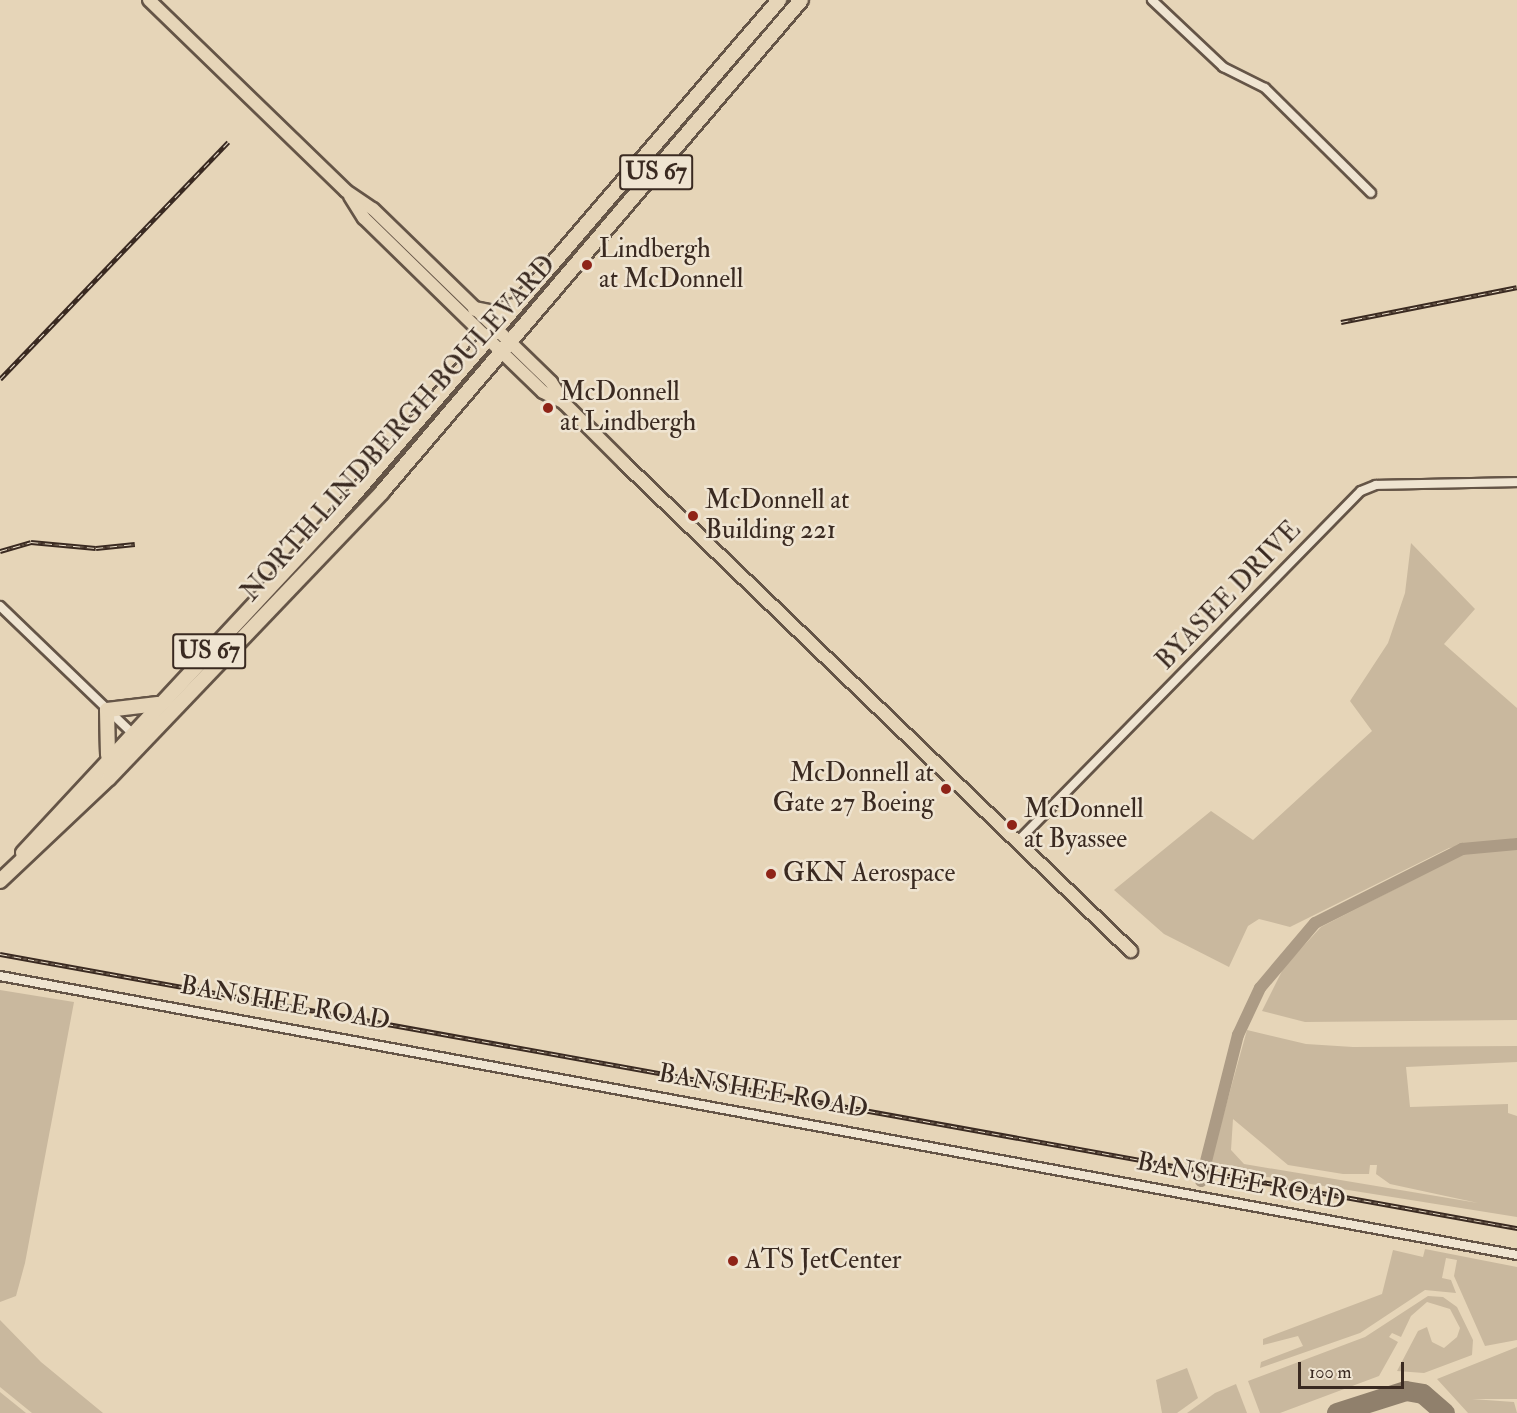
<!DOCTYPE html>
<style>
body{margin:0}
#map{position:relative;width:1517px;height:1413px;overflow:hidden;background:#e6d5b8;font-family:"IM FELL Double Pica",serif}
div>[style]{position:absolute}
.green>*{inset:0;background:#c9b89e}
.river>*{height:12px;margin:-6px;padding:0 6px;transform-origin:6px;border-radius:6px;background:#ac9b85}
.taxiway>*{height:20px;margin:-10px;padding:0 10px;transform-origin:10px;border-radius:10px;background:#90806c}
.roads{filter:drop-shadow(2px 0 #655547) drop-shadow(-2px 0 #655547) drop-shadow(0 2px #655547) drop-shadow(0 -2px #655547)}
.minor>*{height:8px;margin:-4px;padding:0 4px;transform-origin:4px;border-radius:4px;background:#efe4d1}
.primary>*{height:12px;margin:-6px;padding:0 6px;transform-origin:6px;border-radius:6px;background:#e6d5b8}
.trunk>*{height:14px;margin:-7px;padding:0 7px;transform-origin:7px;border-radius:7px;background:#e6d5b8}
.rail>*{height:4.5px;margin-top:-2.25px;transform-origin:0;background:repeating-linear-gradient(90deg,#efe4d1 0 7px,#3a2a21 0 14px);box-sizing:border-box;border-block:2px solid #3a2a21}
.dots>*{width:16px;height:16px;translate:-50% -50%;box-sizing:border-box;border:3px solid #efe4d1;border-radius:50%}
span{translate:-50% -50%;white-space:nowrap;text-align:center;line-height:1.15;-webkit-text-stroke:5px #efe4d1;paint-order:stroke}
.shield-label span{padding:2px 4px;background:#efe4d1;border:2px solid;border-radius:4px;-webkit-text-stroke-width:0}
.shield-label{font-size:24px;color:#3a2a21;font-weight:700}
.poi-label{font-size:26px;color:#3a2a21}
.left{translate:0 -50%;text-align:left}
.right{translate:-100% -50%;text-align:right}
.street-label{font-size:26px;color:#3a2a21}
.scale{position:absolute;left:1298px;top:1362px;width:106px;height:27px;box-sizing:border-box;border:3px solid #3a2a21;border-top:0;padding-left:8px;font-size:18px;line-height:21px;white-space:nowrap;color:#3a2a21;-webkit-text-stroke:4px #efe4d1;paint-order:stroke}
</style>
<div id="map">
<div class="green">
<i style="clip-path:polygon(1411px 543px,1475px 609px,1444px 644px,1517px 708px,1517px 838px,1449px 848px,1290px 927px,1259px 919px,1248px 926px,1229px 967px,1164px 934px,1114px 890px,1211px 811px,1253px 840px,1372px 731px,1350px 701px,1388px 643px,1405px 593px)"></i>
<i style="clip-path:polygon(1517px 849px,1517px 1020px,1305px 1022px,1262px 1011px,1284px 967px,1321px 927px,1465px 853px)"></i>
<i style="clip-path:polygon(0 990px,74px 1002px,25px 1263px,16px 1296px,0 1302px)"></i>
<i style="clip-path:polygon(evenodd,1247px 1030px,1306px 1044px,1353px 1047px,1517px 1046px,1517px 1062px,1406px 1067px,1410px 1107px,1508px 1104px,1508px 1113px,1517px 1116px,1517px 1217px,1217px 1169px,1210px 1163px,1247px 1030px,1233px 1119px,1288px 1165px,1343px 1174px,1369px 1174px,1370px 1165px,1377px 1165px,1376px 1174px,1390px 1184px,1478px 1203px,1244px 1164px,1231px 1150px,1233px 1119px)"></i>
<i style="clip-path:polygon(1425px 1249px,1517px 1267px,1517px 1340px,1485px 1346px,1454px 1276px,1457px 1260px,1446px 1258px,1442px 1278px,1451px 1280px,1456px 1293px,1425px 1290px,1360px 1333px,1260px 1368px,1261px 1362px,1303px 1346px,1298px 1336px,1263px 1345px,1263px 1339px,1382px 1294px,1393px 1250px,1423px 1257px)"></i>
<i style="clip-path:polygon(1428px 1296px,1443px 1297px,1457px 1307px,1473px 1340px,1472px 1355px,1424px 1373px,1397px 1371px,1418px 1331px,1427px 1327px,1432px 1342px,1444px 1348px,1457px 1337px,1460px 1328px,1450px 1309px,1427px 1302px,1411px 1316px,1401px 1337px,1392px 1333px,1389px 1337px,1398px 1342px,1379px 1376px,1280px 1413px,1260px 1413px,1248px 1381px,1365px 1337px)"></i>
<i style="clip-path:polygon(0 1320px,41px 1362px,103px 1413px,32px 1413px,0 1387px)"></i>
<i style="clip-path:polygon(1517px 1347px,1517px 1399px,1472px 1399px,1514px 1402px,1517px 1413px,1468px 1413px,1437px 1379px)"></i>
<i style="clip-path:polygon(1187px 1368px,1198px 1398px,1177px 1413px,1162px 1413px,1156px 1380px)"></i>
<i style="clip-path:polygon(1236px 1384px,1247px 1413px,1187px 1413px,1215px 1393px)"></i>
<i style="clip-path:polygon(0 1392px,26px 1413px,0 1413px)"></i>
</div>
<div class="river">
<i style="left:1201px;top:1181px;width:151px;rotate:-75.8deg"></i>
<i style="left:1238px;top:1035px;width:52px;rotate:-64.9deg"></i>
<i style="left:1260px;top:988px;width:85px;rotate:-49.8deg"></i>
<i style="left:1315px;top:923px;width:165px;rotate:-26.7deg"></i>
<i style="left:1462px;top:849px;width:55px;rotate:-5.2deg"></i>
</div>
<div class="taxiway">
<i style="left:1337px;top:1413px;width:72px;rotate:-17.7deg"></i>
<i style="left:1406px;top:1391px;width:17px;rotate:10deg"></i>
<i style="left:1423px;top:1394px;width:29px;rotate:41deg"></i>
</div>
<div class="roads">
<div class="minor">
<i style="left:1152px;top:0;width:98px;rotate:43.3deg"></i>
<i style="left:1223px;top:67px;width:47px;rotate:26.6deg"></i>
<i style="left:1265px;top:88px;width:149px;rotate:44.7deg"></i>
<i style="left:0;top:606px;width:187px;rotate:43.9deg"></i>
<i style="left:1017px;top:842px;width:491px;rotate:-45.6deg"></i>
<i style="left:1361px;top:491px;width:16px;rotate:-22deg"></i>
<i style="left:1376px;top:485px;width:141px;rotate:-1.2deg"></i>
<i style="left:0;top:976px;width:1542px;rotate:10.42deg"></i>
</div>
<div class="primary">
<i style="left:149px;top:0;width:274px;rotate:44.1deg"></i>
<i style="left:346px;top:191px;width:32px;rotate:34deg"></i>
<i style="left:373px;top:209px;width:248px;rotate:44.2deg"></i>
<i style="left:551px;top:382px;width:25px;rotate:58deg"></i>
<i style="left:564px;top:403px;width:85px;rotate:45deg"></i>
<i style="left:624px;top:463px;width:704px;rotate:43.91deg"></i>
<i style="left:350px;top:196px;width:26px;rotate:58deg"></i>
<i style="left:364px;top:218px;width:166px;rotate:44.3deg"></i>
<i style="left:483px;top:334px;width:83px;rotate:44deg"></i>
<i style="left:543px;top:392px;width:22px;rotate:27deg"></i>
</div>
<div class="trunk">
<i style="left:475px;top:309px;width:19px;rotate:12deg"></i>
<i style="left:494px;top:313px;width:19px;rotate:-21deg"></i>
<i style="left:108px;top:755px;width:45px;rotate:-91.3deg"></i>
<i style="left:107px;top:710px;width:51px;rotate:-6.7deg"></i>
<i style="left:23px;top:853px;width:449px;rotate:-47.1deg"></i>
<i style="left:329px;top:524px;width:691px;rotate:-49.34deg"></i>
<i style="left:0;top:881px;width:150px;rotate:-43.4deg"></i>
<i style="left:109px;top:778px;width:395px;rotate:-46.3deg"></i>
<i style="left:382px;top:492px;width:646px;rotate:-49.58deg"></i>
</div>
</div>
<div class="rail">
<i style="left:1341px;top:322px;width:179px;rotate:-11.2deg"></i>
<i style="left:0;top:379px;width:329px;rotate:-46.1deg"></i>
<i style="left:0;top:551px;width:32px;rotate:-16deg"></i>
<i style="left:31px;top:542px;width:65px;rotate:5.3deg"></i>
<i style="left:96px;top:548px;width:39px;rotate:-6deg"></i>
<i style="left:0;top:954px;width:1542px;rotate:10.24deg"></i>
</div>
<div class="dots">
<i style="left:587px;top:265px;background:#8f2418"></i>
<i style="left:548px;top:408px;background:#8f2418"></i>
<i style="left:693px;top:516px;background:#8f2418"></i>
<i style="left:946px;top:789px;background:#8f2418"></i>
<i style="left:1012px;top:825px;background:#8f2418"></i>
<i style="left:771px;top:874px;background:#8f2418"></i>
<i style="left:733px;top:1261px;background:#8f2418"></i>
</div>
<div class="shield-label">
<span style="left:656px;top:172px">US 67</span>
<span style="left:209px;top:651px">US 67</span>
</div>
<div class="poi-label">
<span class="left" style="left:599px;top:265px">Lindbergh<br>at McDonnell</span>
<span class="left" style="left:560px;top:408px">McDonnell<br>at Lindbergh</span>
<span class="left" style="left:705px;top:516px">McDonnell at<br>Building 221</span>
<span class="right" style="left:934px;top:789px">McDonnell at<br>Gate 27 Boeing</span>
<span class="left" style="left:1024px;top:825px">McDonnell<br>at Byassee</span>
<span class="left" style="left:783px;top:874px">GKN Aerospace</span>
<span class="left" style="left:745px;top:1261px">ATS JetCenter</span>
</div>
<div class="street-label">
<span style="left:399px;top:429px;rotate:-48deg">NORTH LINDBERGH BOULEVARD</span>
<span style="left:1229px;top:596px;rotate:-46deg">BYASEE DRIVE</span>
<span style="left:285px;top:1004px;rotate:10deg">BANSHEE ROAD</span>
<span style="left:763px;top:1092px;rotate:10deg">BANSHEE ROAD</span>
<span style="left:1241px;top:1182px;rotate:11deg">BANSHEE ROAD</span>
</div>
<div class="scale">100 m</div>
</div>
